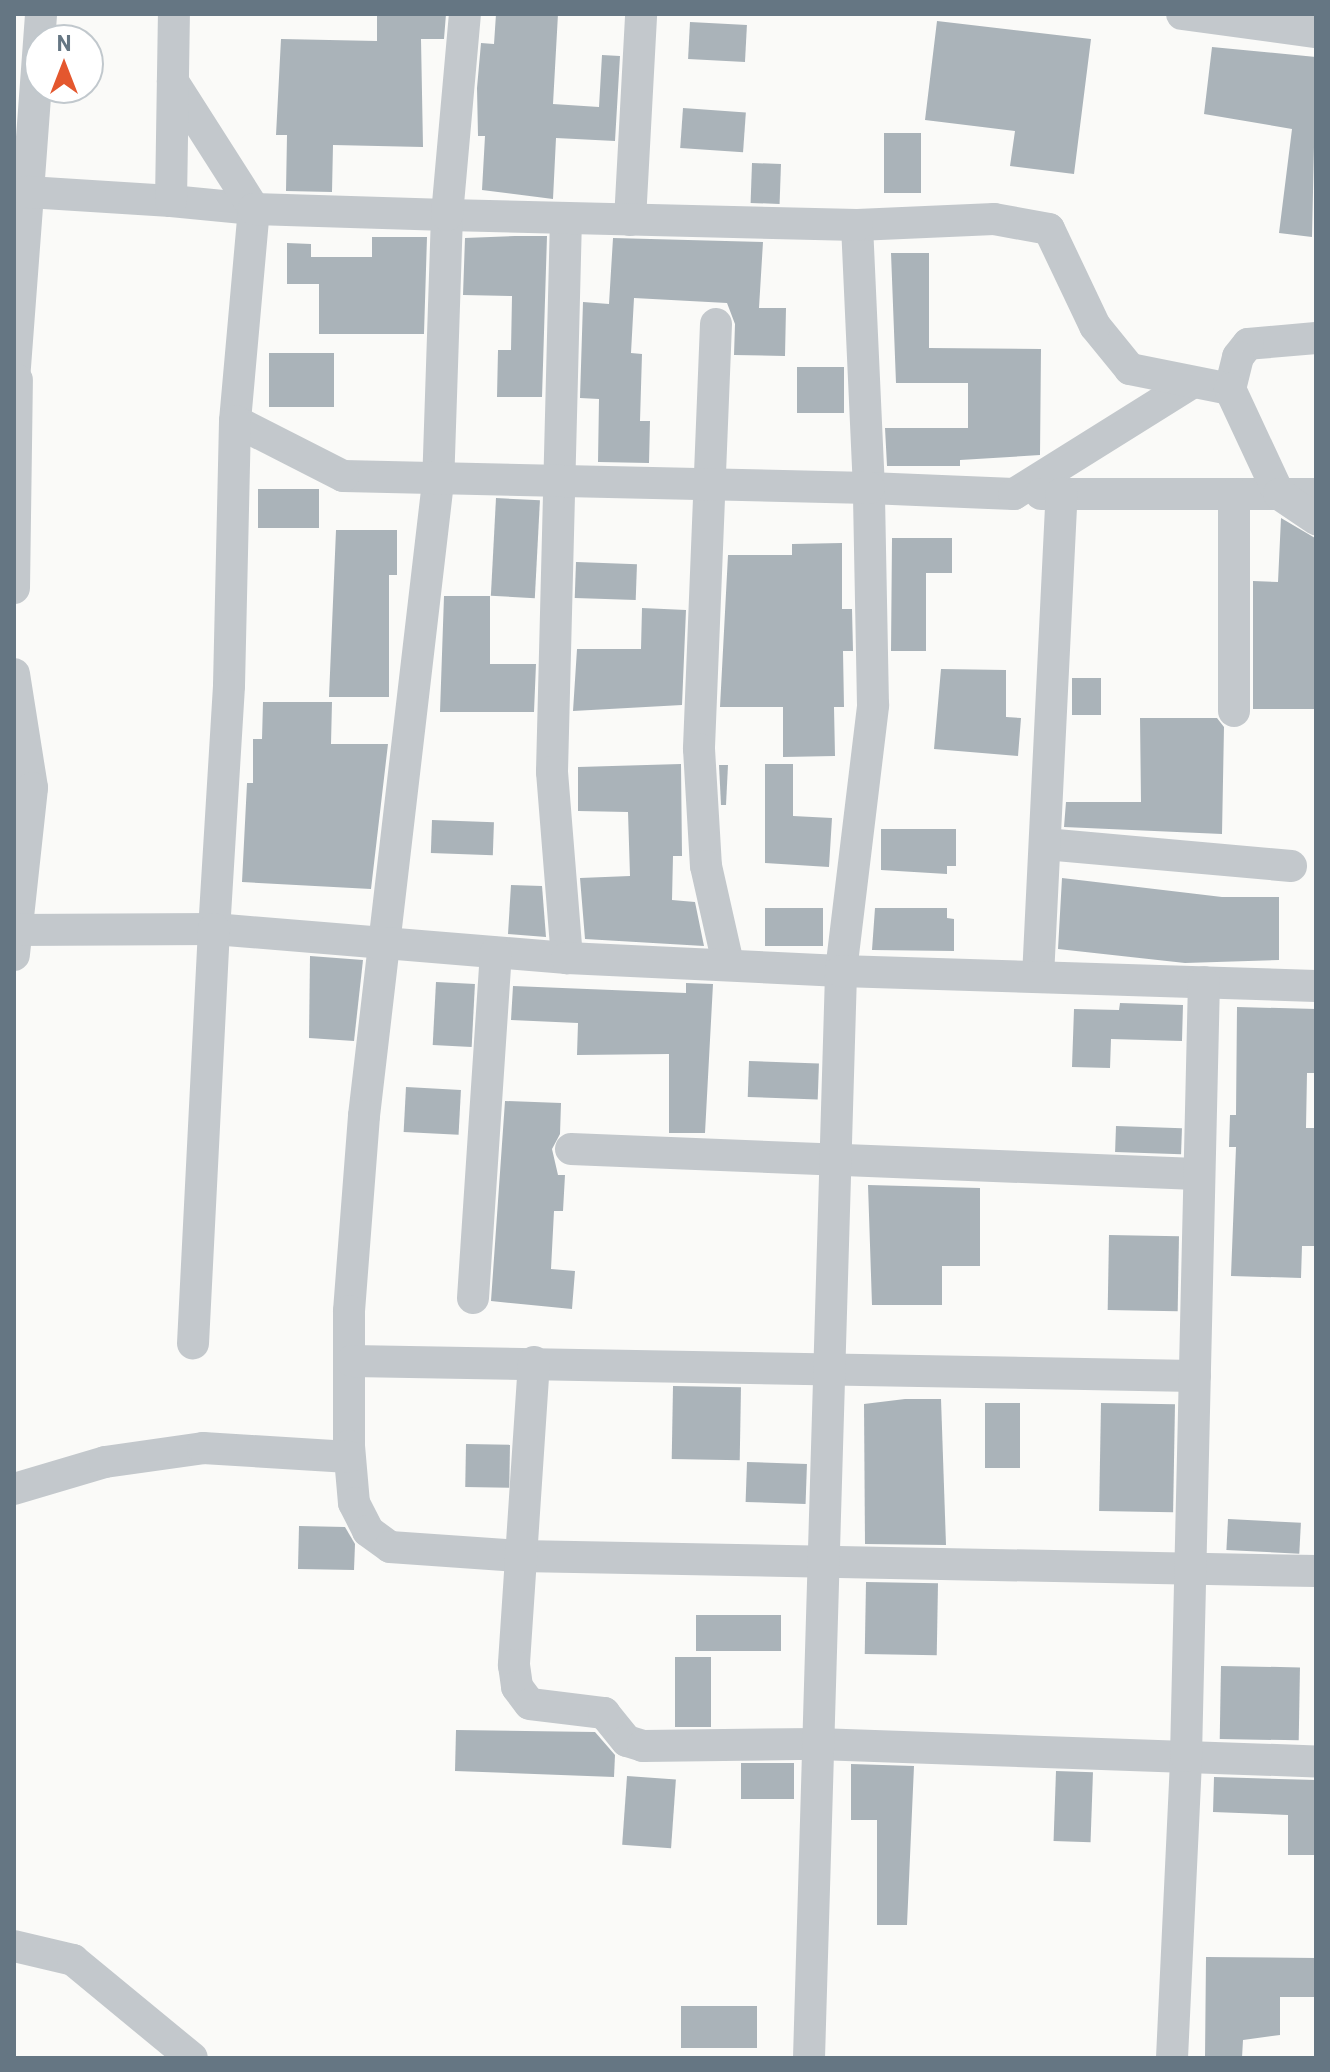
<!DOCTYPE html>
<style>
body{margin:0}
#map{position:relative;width:1330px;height:2072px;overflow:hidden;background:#fafaf8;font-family:Barlow,sans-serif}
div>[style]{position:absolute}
.building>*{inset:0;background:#aab3b9;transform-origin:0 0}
.minor>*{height:32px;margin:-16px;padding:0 16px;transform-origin:16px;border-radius:16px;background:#c3c8cc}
span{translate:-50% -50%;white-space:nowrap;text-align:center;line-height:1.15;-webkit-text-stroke:8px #fff;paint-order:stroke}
.frame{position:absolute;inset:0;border:16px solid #657683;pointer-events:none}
.north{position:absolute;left:24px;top:24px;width:80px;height:80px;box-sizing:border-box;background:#fff;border:2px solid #c1c8cd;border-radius:50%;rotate:0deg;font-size:22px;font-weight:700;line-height:32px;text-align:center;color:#657683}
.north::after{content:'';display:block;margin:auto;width:28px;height:36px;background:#e4572e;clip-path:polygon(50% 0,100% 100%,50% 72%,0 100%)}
</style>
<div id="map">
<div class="building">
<i style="clip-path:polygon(377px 14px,446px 14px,444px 39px,421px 39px,423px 147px,333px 145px,332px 192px,286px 191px,287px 135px,276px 135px,281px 39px,377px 41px)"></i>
<i style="clip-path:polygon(496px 14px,558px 14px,553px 104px,599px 107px,602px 55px,620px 56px,615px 141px,556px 138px,553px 199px,482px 190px,485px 136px,478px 136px,477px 88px,481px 43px,494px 44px)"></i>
<i style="clip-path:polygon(937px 21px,1091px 39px,1074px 174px,1010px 166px,1015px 131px,925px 120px)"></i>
<i style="left:690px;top:22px;width:57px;height:37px;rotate:3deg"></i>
<i style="clip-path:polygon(1212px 47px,1316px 57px,1312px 237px,1279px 233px,1292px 129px,1204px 114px)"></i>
<i style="left:683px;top:108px;width:63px;height:40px;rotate:4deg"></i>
<i style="left:884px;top:133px;width:37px;height:60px"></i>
<i style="left:752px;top:163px;width:29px;height:40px;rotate:2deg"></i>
<i style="clip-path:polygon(515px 236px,547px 236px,542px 397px,497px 397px,498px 350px,511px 350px,512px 296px,463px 295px,465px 238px)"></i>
<i style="clip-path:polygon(372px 237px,427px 237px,424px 334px,319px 334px,319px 284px,287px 284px,287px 243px,311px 244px,311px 257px,372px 257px)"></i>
<i style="clip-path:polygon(613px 238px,763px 242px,759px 308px,786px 308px,785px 356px,734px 355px,735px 324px,727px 303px,634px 298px,631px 353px,642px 354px,640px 421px,650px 421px,649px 463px,598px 462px,599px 399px,580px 398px,583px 302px,609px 304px)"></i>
<i style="clip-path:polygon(891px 253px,929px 253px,929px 348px,1041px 349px,1040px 455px,960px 460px,960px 466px,887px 466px,885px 428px,968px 428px,968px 383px,896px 383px)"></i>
<i style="left:269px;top:353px;width:65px;height:54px"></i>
<i style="left:797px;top:367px;width:47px;height:46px"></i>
<i style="left:258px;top:489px;width:61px;height:39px"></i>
<i style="left:496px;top:498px;width:44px;height:98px;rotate:3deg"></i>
<i style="clip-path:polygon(1281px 518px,1315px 538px,1316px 709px,1253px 709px,1253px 581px,1278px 582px)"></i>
<i style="clip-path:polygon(336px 530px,397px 530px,397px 575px,389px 575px,389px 697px,329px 697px)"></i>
<i style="clip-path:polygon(892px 538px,952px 538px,952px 573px,926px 573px,926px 651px,891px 651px)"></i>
<i style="clip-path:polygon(842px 543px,842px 609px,852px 609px,853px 651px,843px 651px,844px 707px,834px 707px,835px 756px,783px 757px,783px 707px,720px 707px,728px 555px,792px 555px,792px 544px)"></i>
<i style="left:576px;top:562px;width:61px;height:36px;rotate:2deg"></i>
<i style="clip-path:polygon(444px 596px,490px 596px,490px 664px,536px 664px,534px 712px,440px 712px)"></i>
<i style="clip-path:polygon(642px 608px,686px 610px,682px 705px,573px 711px,577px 649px,641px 649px)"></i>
<i style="clip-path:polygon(941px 669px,1006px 670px,1006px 717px,1021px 718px,1018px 756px,934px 749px)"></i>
<i style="left:1072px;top:678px;width:29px;height:37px"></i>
<i style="clip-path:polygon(263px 702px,332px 702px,331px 744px,388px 744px,371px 889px,242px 882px,247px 783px,253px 783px,253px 739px,262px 739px)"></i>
<i style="clip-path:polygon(1140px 718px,1217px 718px,1224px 727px,1222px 834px,1064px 827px,1066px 802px,1141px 802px)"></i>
<i style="clip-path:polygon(681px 764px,682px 856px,673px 856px,672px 900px,695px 902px,704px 946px,585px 939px,580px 878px,630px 876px,628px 812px,578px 811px,578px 767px)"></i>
<i style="clip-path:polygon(765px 764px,793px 764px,793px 816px,832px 818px,829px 867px,765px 863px)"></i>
<i style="clip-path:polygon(719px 765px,728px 765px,726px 805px,721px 805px)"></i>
<i style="left:432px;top:820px;width:62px;height:33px;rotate:2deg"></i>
<i style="clip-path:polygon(881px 829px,956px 829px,956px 866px,947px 866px,947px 874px,881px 870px)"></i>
<i style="clip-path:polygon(1062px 878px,1222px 897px,1279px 897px,1279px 960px,1185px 963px,1058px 949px)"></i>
<i style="clip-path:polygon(511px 885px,542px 886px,546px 937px,508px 934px)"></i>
<i style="left:765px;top:908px;width:58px;height:38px"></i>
<i style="clip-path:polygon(875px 908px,947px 908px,947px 918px,954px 919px,954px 951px,872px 950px)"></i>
<i style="clip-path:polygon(310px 956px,363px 960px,354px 1041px,309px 1038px)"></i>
<i style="left:436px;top:982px;width:39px;height:63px;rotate:3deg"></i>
<i style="clip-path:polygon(686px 983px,713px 984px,705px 1133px,669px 1133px,669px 1054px,577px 1055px,578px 1023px,511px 1020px,513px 986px,686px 993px)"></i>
<i style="clip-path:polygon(1120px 1003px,1183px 1005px,1182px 1041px,1111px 1039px,1110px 1068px,1072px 1067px,1074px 1009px,1119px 1010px)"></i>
<i style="clip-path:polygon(1237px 1007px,1316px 1009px,1316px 1073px,1307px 1073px,1306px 1128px,1316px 1128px,1316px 1246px,1302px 1246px,1301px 1278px,1231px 1276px,1236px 1147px,1229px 1147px,1230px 1115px,1236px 1115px)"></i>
<i style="left:749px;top:1061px;width:70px;height:36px;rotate:2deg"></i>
<i style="left:406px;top:1087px;width:55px;height:45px;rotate:3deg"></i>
<i style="clip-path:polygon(505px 1101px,561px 1103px,560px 1134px,552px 1149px,558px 1175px,565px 1175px,563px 1211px,554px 1211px,551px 1269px,575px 1271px,572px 1309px,491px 1301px)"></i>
<i style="left:1116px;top:1126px;width:66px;height:26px;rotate:2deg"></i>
<i style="clip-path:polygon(868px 1185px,980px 1188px,980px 1266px,942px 1266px,942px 1305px,872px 1305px)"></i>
<i style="left:1109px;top:1235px;width:70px;height:75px;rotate:1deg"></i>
<i style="left:673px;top:1386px;width:68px;height:73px;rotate:1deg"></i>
<i style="clip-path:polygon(905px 1399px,941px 1399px,946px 1545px,865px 1544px,864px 1404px)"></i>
<i style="left:985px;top:1403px;width:35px;height:65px"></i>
<i style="left:1101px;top:1403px;width:74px;height:108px;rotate:1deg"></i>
<i style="left:466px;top:1444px;width:44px;height:43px;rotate:1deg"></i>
<i style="left:747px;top:1462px;width:60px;height:40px;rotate:2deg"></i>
<i style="left:1228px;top:1519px;width:73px;height:31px;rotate:3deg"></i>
<i style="clip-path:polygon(299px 1526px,345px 1527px,355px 1544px,354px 1570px,298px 1569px)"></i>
<i style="left:866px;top:1582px;width:72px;height:72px;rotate:1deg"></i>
<i style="left:696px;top:1615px;width:85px;height:36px"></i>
<i style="left:675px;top:1657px;width:36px;height:70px"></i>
<i style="left:1221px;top:1666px;width:79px;height:73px;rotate:1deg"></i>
<i style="clip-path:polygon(456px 1730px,595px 1732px,615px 1755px,614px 1777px,455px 1771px)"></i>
<i style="left:794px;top:1763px;width:36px;height:53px;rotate:90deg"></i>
<i style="clip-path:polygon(851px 1764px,914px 1766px,907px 1925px,877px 1925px,877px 1820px,851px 1820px)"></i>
<i style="left:1056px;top:1771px;width:37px;height:70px;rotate:2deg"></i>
<i style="left:627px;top:1776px;width:49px;height:69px;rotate:4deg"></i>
<i style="clip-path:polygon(1214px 1777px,1316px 1780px,1316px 1855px,1288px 1855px,1288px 1815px,1213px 1812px)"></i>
<i style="clip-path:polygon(1206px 1957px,1316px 1958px,1316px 1997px,1280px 1997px,1280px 2035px,1243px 2040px,1242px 2058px,1205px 2058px)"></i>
<i style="left:681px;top:2006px;width:76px;height:42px"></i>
</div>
<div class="minor">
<i style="left:1182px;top:14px;width:135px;rotate:7.7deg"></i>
<i style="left:14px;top:192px;width:14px"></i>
<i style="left:28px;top:192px;width:178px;rotate:-85.8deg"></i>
<i style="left:171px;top:201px;width:83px;rotate:5.5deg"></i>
<i style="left:254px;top:209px;width:151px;rotate:-122.5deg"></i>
<i style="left:566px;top:218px;width:554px;rotate:91.45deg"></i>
<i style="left:552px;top:772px;width:187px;rotate:85.4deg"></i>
<i style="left:630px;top:220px;width:206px;rotate:-86.9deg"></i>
<i style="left:857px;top:225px;width:263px;rotate:87.4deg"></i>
<i style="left:869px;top:488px;width:145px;rotate:2.4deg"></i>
<i style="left:1014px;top:494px;width:208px;rotate:-32deg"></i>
<i style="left:716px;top:324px;width:425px;rotate:92.3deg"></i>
<i style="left:699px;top:749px;width:117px;rotate:86.6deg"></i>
<i style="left:706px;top:866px;width:100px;rotate:77.3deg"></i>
<i style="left:1316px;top:338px;width:68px;rotate:175deg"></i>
<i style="left:1248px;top:344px;width:16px;rotate:128deg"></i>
<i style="left:1238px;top:357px;width:33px;rotate:104deg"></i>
<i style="left:1230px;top:389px;width:102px;rotate:-168.7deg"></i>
<i style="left:1130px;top:369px;width:55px;rotate:-129.1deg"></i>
<i style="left:1095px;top:326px;width:107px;rotate:-115.4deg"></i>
<i style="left:1049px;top:229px;width:56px;rotate:-169.7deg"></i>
<i style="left:994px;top:219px;width:137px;rotate:177.5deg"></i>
<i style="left:857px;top:225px;width:410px;rotate:-178.6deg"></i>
<i style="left:447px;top:215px;width:267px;rotate:91.9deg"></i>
<i style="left:438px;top:482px;width:638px;rotate:96.66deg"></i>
<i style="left:364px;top:1116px;width:196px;rotate:94.4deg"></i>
<i style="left:349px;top:1311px;width:135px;rotate:90deg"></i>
<i style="left:349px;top:1446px;width:57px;rotate:85deg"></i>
<i style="left:354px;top:1503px;width:31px;rotate:63deg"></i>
<i style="left:368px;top:1531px;width:27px;rotate:36deg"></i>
<i style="left:390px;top:1547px;width:130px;rotate:4deg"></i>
<i style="left:520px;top:1556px;width:796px;rotate:1.08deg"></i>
<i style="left:14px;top:380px;width:189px;rotate:-85.7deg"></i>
<i style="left:28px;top:192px;width:143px;rotate:3.6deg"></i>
<i style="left:171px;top:201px;width:187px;rotate:-89.1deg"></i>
<i style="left:235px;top:421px;width:213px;rotate:-84.9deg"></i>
<i style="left:254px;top:209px;width:193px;rotate:1.8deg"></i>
<i style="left:447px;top:215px;width:202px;rotate:-84.9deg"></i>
<i style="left:1041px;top:494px;width:238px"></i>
<i style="left:1279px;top:494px;width:116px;rotate:-115deg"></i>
<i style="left:1234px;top:494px;width:217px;rotate:90deg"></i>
<i style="left:1316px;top:494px;width:37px;rotate:180deg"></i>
<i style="left:1279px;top:494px;width:45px;rotate:34deg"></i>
<i style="left:14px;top:588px;width:208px;rotate:-89.2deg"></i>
<i style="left:14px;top:674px;width:115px;rotate:81deg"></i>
<i style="left:32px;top:788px;width:168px;rotate:96.2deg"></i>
<i style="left:1045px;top:844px;width:247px;rotate:5.1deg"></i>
<i style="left:14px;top:930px;width:200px;rotate:-0.3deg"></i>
<i style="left:214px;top:929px;width:354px;rotate:4.7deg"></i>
<i style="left:567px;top:958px;width:274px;rotate:2.7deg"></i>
<i style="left:841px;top:971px;width:268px;rotate:-83.1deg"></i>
<i style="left:873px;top:705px;width:217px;rotate:-91.1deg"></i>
<i style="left:869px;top:488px;width:526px;rotate:-178.69deg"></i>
<i style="left:343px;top:476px;width:121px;rotate:-153deg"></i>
<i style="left:235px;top:421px;width:265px;rotate:91.3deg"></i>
<i style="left:229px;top:686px;width:243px;rotate:93.5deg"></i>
<i style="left:214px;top:929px;width:415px;rotate:92.9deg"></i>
<i style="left:1038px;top:977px;width:484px;rotate:-87.2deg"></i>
<i style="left:571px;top:1149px;width:626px;rotate:2.29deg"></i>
<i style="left:473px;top:1298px;width:346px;rotate:-86.2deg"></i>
<i style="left:352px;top:1361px;width:843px;rotate:1.02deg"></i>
<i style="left:534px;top:1362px;width:304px;rotate:93.8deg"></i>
<i style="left:514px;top:1665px;width:22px;rotate:82deg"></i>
<i style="left:517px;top:1687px;width:21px;rotate:53deg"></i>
<i style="left:530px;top:1704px;width:75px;rotate:6.9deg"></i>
<i style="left:604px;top:1713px;width:36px;rotate:51deg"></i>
<i style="left:627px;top:1741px;width:17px;rotate:17deg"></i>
<i style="left:643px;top:1746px;width:174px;rotate:-0.7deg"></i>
<i style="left:817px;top:1744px;width:499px;rotate:2deg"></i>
<i style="left:14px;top:1489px;width:95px;rotate:-16.5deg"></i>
<i style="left:105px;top:1462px;width:99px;rotate:-8.1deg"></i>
<i style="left:203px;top:1448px;width:146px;rotate:3.5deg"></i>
<i style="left:14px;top:1946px;width:61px;rotate:13.3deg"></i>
<i style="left:73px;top:1960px;width:154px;rotate:39.5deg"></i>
<i style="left:809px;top:2058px;width:1087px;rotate:-88.31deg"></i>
<i style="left:841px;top:971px;width:475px;rotate:1.8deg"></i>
<i style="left:1172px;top:2058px;width:302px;rotate:-87.3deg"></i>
<i style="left:1186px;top:1756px;width:774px;rotate:-88.67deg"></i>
</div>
<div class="frame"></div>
<div class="north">N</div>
</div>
